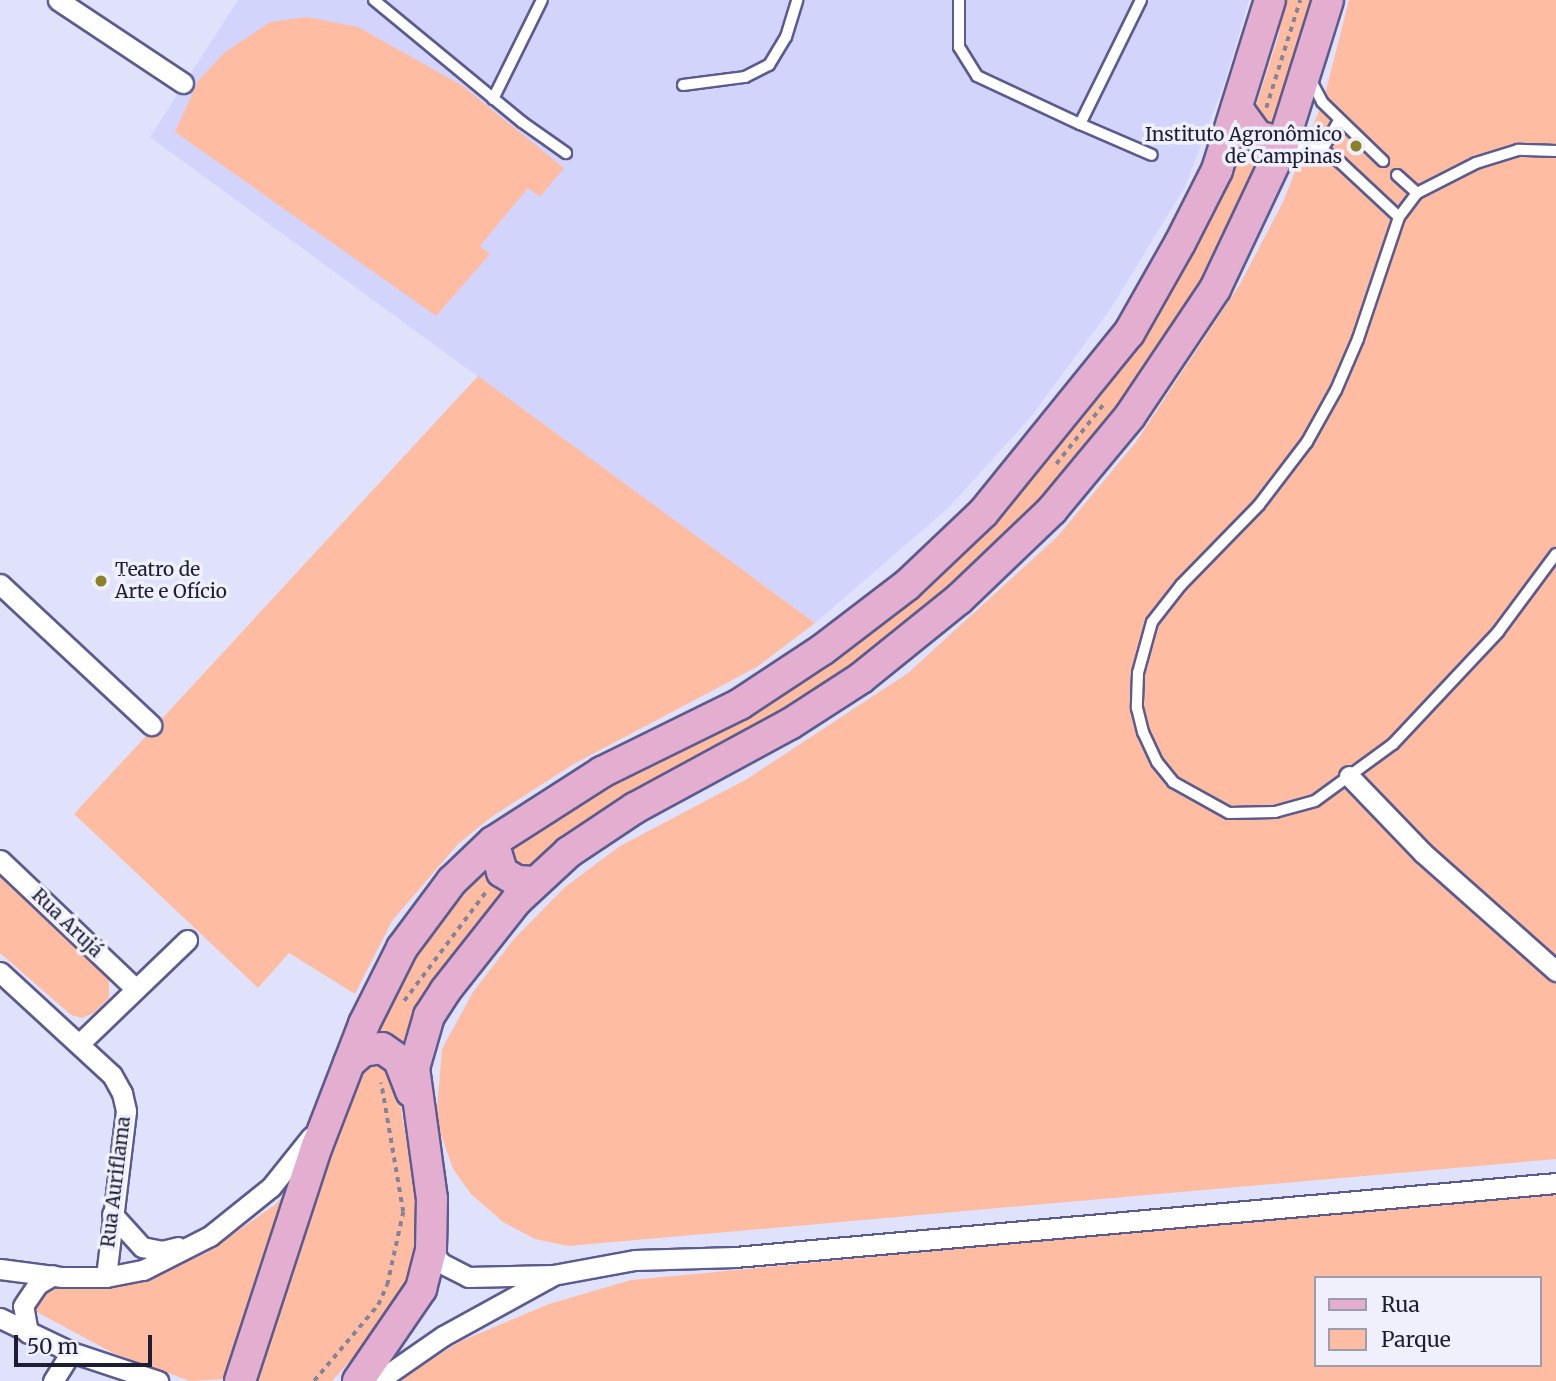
<!DOCTYPE html>
<meta charset="utf-8">
<style>
body{margin:0}
#map{position:relative;width:1556px;height:1381px;overflow:hidden;background:#e0e1fa;font-family:Merriweather,serif}
div>[style]{position:absolute}
.built>*{inset:0;background:#d2d4fc}
.green>*{inset:0;background:#febda3}
.path>*{height:3.5px;margin-top:-1.75px;transform-origin:0;background:repeating-linear-gradient(90deg,#83849b 0 5px,transparent 0 10px)}
.roads{filter:drop-shadow(2px 0 #5b5b8f) drop-shadow(-2px 0 #5b5b8f) drop-shadow(0 2px #5b5b8f) drop-shadow(0 -2px #5b5b8f)}
.service>*{height:10px;margin:-5px;padding:0 5px;transform-origin:5px;border-radius:5px;background:#fff}
.minor>*{height:19px;margin:-9.5px;padding:0 9.5px;transform-origin:9.5px;border-radius:9.5px;background:#fff}
.primary>*{height:30px;margin:-15px;padding:0 15px;transform-origin:15px;border-radius:15px;background:#e3aed0}
.dots>*{width:19px;height:19px;translate:-50% -50%;box-sizing:border-box;border:4px solid #eff0fc;border-radius:50%}
span{translate:-50% -50%;white-space:nowrap;text-align:center;line-height:1.15;-webkit-text-stroke:7px #eff0fc;paint-order:stroke}
.poi-label{font-size:19px;color:#1d1d33}
.right{translate:-100% -50%;text-align:right}
.left{translate:0 -50%;text-align:left}
.street-label{font-size:19px;color:#1d1d33}
.legend{position:absolute;left:1314px;top:1276px;width:228px;height:91px;box-sizing:border-box;background:#eff0fc;border:2px solid #9b9cac;margin:0;padding:9px 12px;list-style:none;font-size:21px;color:#1d1d33}
.legend li{display:flex;align-items:center;gap:14px;height:35px}
.legend b{width:35px;border:2px solid #9b9cac}
.scale{position:absolute;left:14px;top:1335px;width:138px;height:32px;box-sizing:border-box;border:4px solid #1d1d33;border-top:0;padding-left:9px;font-size:21px;line-height:24px;white-space:nowrap;color:#1d1d33;-webkit-text-stroke:5px #eff0fc;paint-order:stroke}
</style>
<div id="map">
<div class="built">
<i style="clip-path:polygon(238px 0,1249px 0,1224px 84px,1185px 187px,1111px 308px,1030px 418px,947px 509px,815px 623px,150px 137px)"></i>
</div>
<div class="green">
<i style="clip-path:polygon(1282px 0,1318px 0,1272px 130px,1252px 118px,1279px 34px)"></i>
<i style="clip-path:polygon(1349px 0,1556px 0,1556px 1159px,568px 1246px,535px 1239px,503px 1222px,471px 1194px,453px 1169px,436px 1120px,442px 1049px,473px 992px,513px 940px,565px 887px,620px 846px,747px 779px,908px 673px,1058px 536px,1136px 442px,1240px 284px,1283px 202px,1324px 98px)"></i>
<i style="clip-path:polygon(307px 17px,358px 27px,463px 86px,564px 168px,540px 197px,528px 188px,480px 246px,490px 254px,436px 316px,175px 132px,198px 81px,224px 53px,270px 22px)"></i>
<i style="clip-path:polygon(1247px 137px,1257px 146px,1259px 161px,1202px 283px,1147px 369px,1065px 480px,974px 571px,862px 666px,525px 874px,517px 873px,504px 848px,993px 514px,1237px 143px)"></i>
<i style="clip-path:polygon(478px 376px,815px 623px,757px 667px,572px 765px,490px 818px,458px 844px,392px 921px,355px 994px,289px 953px,258px 988px,74px 814px)"></i>
<i style="clip-path:polygon(487px 868px,502px 893px,406px 1047px,371px 1034px,413px 955px)"></i>
<i style="clip-path:polygon(0 877px,109px 979px,109px 998px,94px 1013px,82px 1018px,71px 1015px,0 953px)"></i>
<i style="clip-path:polygon(384px 1059px,398px 1092px,420px 1217px,408px 1282px,360px 1350px,332px 1381px,256px 1381px,360px 1066px)"></i>
<i style="clip-path:polygon(300px 1176px,228px 1379px,190px 1381px,113px 1353px,35px 1311px,34px 1302px,50px 1289px,142px 1281px,206px 1253px,276px 1204px)"></i>
<i style="clip-path:polygon(evenodd,1556px 1192px,1556px 1381px,396px 1381px,461px 1341px,549px 1304px,631px 1280px,1556px 1192px,1316px 1278px,1540px 1278px,1540px 1365px,1316px 1365px,1316px 1278px)"></i>
</div>
<div class="path">
<i style="left:1266px;top:108px;width:113px;rotate:-72.5deg"></i>
<i style="left:1056px;top:464px;width:75px;rotate:-51.5deg"></i>
<i style="left:404px;top:1001px;width:140px;rotate:-53.1deg"></i>
<i style="left:314px;top:1381px;width:99px;rotate:-49.9deg"></i>
<i style="left:378px;top:1305px;width:22px;rotate:-66deg"></i>
<i style="left:387px;top:1285px;width:75px;rotate:-77.6deg"></i>
<i style="left:403px;top:1212px;width:131px;rotate:-99.7deg"></i>
</div>
<div class="roads">
<div class="service">
<i style="left:374px;top:0;width:192px;rotate:39.5deg"></i>
<i style="left:522px;top:122px;width:54px;rotate:35.2deg"></i>
<i style="left:959px;top:0;width:47px;rotate:90deg"></i>
<i style="left:959px;top:47px;width:34px;rotate:58deg"></i>
<i style="left:977px;top:76px;width:114px;rotate:25deg"></i>
<i style="left:1080px;top:124px;width:138px;rotate:-63.8deg"></i>
<i style="left:1310px;top:79px;width:26px;rotate:62deg"></i>
<i style="left:1322px;top:102px;width:85px;rotate:44deg"></i>
<i style="left:683px;top:85px;width:63px;rotate:-7.4deg"></i>
<i style="left:745px;top:77px;width:27px;rotate:-27deg"></i>
<i style="left:769px;top:65px;width:33px;rotate:-59deg"></i>
<i style="left:786px;top:37px;width:39px;rotate:-73deg"></i>
<i style="left:493px;top:99px;width:110px;rotate:-63.7deg"></i>
<i style="left:1080px;top:124px;width:78px;rotate:23.3deg"></i>
<i style="left:1287px;top:144px;width:36px;rotate:10deg"></i>
<i style="left:1322px;top:150px;width:23px;rotate:34deg"></i>
<i style="left:1341px;top:163px;width:79px;rotate:43deg"></i>
<i style="left:1322px;top:150px;width:34px;rotate:-60deg"></i>
<i style="left:1556px;top:151px;width:38px;rotate:-178deg"></i>
<i style="left:1518px;top:150px;width:44px;rotate:162.8deg"></i>
<i style="left:1476px;top:163px;width:66px;rotate:153deg"></i>
<i style="left:1417px;top:193px;width:30px;rotate:127deg"></i>
<i style="left:1399px;top:217px;width:129px;rotate:108.6deg"></i>
<i style="left:1358px;top:339px;width:56px;rotate:113.3deg"></i>
<i style="left:1336px;top:390px;width:60px;rotate:119.1deg"></i>
<i style="left:1307px;top:442px;width:79px;rotate:127.3deg"></i>
<i style="left:1259px;top:505px;width:112px;rotate:134.3deg"></i>
<i style="left:1181px;top:585px;width:47px;rotate:128.1deg"></i>
<i style="left:1152px;top:622px;width:53px;rotate:105.4deg"></i>
<i style="left:1138px;top:673px;width:35px;rotate:92deg"></i>
<i style="left:1137px;top:708px;width:25px;rotate:76deg"></i>
<i style="left:1143px;top:732px;width:33px;rotate:65deg"></i>
<i style="left:1157px;top:762px;width:26px;rotate:51deg"></i>
<i style="left:1173px;top:782px;width:64px;rotate:29deg"></i>
<i style="left:1229px;top:813px;width:46px;rotate:-1.2deg"></i>
<i style="left:1275px;top:812px;width:41px;rotate:-15.4deg"></i>
<i style="left:1315px;top:801px;width:97px;rotate:-36.2deg"></i>
<i style="left:1393px;top:744px;width:154px;rotate:-46.8deg"></i>
<i style="left:1498px;top:632px;width:97px;rotate:-53.4deg"></i>
<i style="left:1397px;top:175px;width:27px;rotate:42deg"></i>
</div>
<div class="minor">
<i style="left:58px;top:0;width:150px;rotate:33.6deg"></i>
<i style="left:0;top:584px;width:207px;rotate:43deg"></i>
<i style="left:1349px;top:776px;width:107px;rotate:46.1deg"></i>
<i style="left:1423px;top:853px;width:178px;rotate:41.6deg"></i>
<i style="left:0;top:860px;width:185px;rotate:43.5deg"></i>
<i style="left:0;top:972px;width:152px;rotate:42.6deg"></i>
<i style="left:112px;top:1075px;width:21px;rotate:61deg"></i>
<i style="left:122px;top:1093px;width:18px;rotate:77deg"></i>
<i style="left:126px;top:1111px;width:167px;rotate:96.9deg"></i>
<i style="left:79px;top:1044px;width:150px;rotate:-43.9deg"></i>
<i style="left:112px;top:1214px;width:45px;rotate:47.7deg"></i>
<i style="left:142px;top:1247px;width:20px;rotate:11deg"></i>
<i style="left:162px;top:1251px;width:16px;rotate:-14deg"></i>
<i style="left:431px;top:1250px;width:16px;rotate:52deg"></i>
<i style="left:441px;top:1263px;width:30px;rotate:27deg"></i>
<i style="left:468px;top:1277px;width:85px;rotate:-1.3deg"></i>
<i style="left:553px;top:1275px;width:83px;rotate:-10.4deg"></i>
<i style="left:635px;top:1260px;width:100px;rotate:-1.7deg"></i>
<i style="left:735px;top:1257px;width:824px;rotate:-5.15deg"></i>
<i style="left:0;top:1269px;width:63px;rotate:7.4deg"></i>
<i style="left:62px;top:1277px;width:44px"></i>
<i style="left:106px;top:1277px;width:38px;rotate:-11deg"></i>
<i style="left:143px;top:1270px;width:75px;rotate:-26.9deg"></i>
<i style="left:210px;top:1236px;width:78px;rotate:-38.8deg"></i>
<i style="left:271px;top:1187px;width:64px;rotate:-51.3deg"></i>
<i style="left:0;top:1318px;width:79px;rotate:25.6deg"></i>
<i style="left:71px;top:1352px;width:92px;rotate:18.4deg"></i>
<i style="left:28px;top:1333px;width:27px;rotate:-100deg"></i>
<i style="left:23px;top:1306px;width:27px;rotate:-56deg"></i>
<i style="left:38px;top:1284px;width:17px;rotate:-31deg"></i>
<i style="left:53px;top:1381px;width:34px;rotate:-58deg"></i>
<i style="left:378px;top:1381px;width:79px;rotate:-34.7deg"></i>
<i style="left:443px;top:1336px;width:124px;rotate:-28.8deg"></i>
</div>
<div class="primary">
<i style="left:1237px;top:108px;width:34px;rotate:54deg"></i>
<i style="left:1257px;top:136px;width:27px;rotate:15deg"></i>
<i style="left:493px;top:842px;width:31px;rotate:73deg"></i>
<i style="left:502px;top:872px;width:17px;rotate:31deg"></i>
<i style="left:517px;top:881px;width:18px;rotate:3deg"></i>
<i style="left:349px;top:1063px;width:18px;rotate:-41deg"></i>
<i style="left:363px;top:1051px;width:19px;rotate:-9deg"></i>
<i style="left:382px;top:1048px;width:21px;rotate:35deg"></i>
<i style="left:399px;top:1060px;width:34px;rotate:69deg"></i>
<i style="left:240px;top:1381px;width:247px;rotate:-71.9deg"></i>
<i style="left:317px;top:1146px;width:131px;rotate:-68.9deg"></i>
<i style="left:364px;top:1024px;width:85px;rotate:-63.4deg"></i>
<i style="left:402px;top:948px;width:84px;rotate:-53.3deg"></i>
<i style="left:452px;top:881px;width:57px;rotate:-43.6deg"></i>
<i style="left:493px;top:842px;width:130px;rotate:-32.7deg"></i>
<i style="left:602px;top:772px;width:154px;rotate:-26.2deg"></i>
<i style="left:740px;top:704px;width:98px;rotate:-33.4deg"></i>
<i style="left:822px;top:650px;width:107px;rotate:-37.4deg"></i>
<i style="left:907px;top:585px;width:105px;rotate:-43.5deg"></i>
<i style="left:983px;top:513px;width:232px;rotate:-51deg"></i>
<i style="left:1129px;top:333px;width:103px;rotate:-60.5deg"></i>
<i style="left:1180px;top:243px;width:82px;rotate:-63.1deg"></i>
<i style="left:1217px;top:170px;width:178px;rotate:-72.7deg"></i>
<i style="left:358px;top:1381px;width:112px;rotate:-55.6deg"></i>
<i style="left:421px;top:1289px;width:40px;rotate:-75.6deg"></i>
<i style="left:431px;top:1250px;width:51px;rotate:-88.9deg"></i>
<i style="left:432px;top:1199px;width:132px;rotate:-97.8deg"></i>
<i style="left:414px;top:1068px;width:54px;rotate:-73.9deg"></i>
<i style="left:429px;top:1016px;width:30px;rotate:-57deg"></i>
<i style="left:445px;top:991px;width:115px;rotate:-51.7deg"></i>
<i style="left:516px;top:901px;width:72px;rotate:-42.8deg"></i>
<i style="left:569px;top:852px;width:79px;rotate:-33.7deg"></i>
<i style="left:635px;top:808px;width:176px;rotate:-28.5deg"></i>
<i style="left:790px;top:724px;width:85px;rotate:-32.9deg"></i>
<i style="left:861px;top:678px;width:126px;rotate:-38.9deg"></i>
<i style="left:959px;top:599px;width:129px;rotate:-43.7deg"></i>
<i style="left:1052px;top:510px;width:122px;rotate:-50.3deg"></i>
<i style="left:1130px;top:416px;width:153px;rotate:-56.2deg"></i>
<i style="left:1215px;top:289px;width:157px;rotate:-64.7deg"></i>
<i style="left:1282px;top:147px;width:154px;rotate:-72.6deg"></i>
</div>
</div>
<div class="dots">
<i style="left:1356px;top:146px;background:#8a8027"></i>
<i style="left:101px;top:581px;background:#8a8027"></i>
</div>
<div class="poi-label">
<span class="right" style="left:1342px;top:146px">Instituto Agronômico<br>de Campinas</span>
<span class="left" style="left:115px;top:581px">Teatro de<br>Arte e Ofício</span>
</div>
<div class="street-label">
<span style="left:67px;top:923px;rotate:44deg">Rua Arujá</span>
<span style="left:116px;top:1182px;rotate:-83deg">Rua Auriflama</span>
</div>
<ul class="legend">
<li><b style="height:9px;background:#e3aed0"></b>Rua</li>
<li><b style="height:19px;background:#febda3"></b>Parque</li>
</ul>
<div class="scale">50 m</div>
</div>
